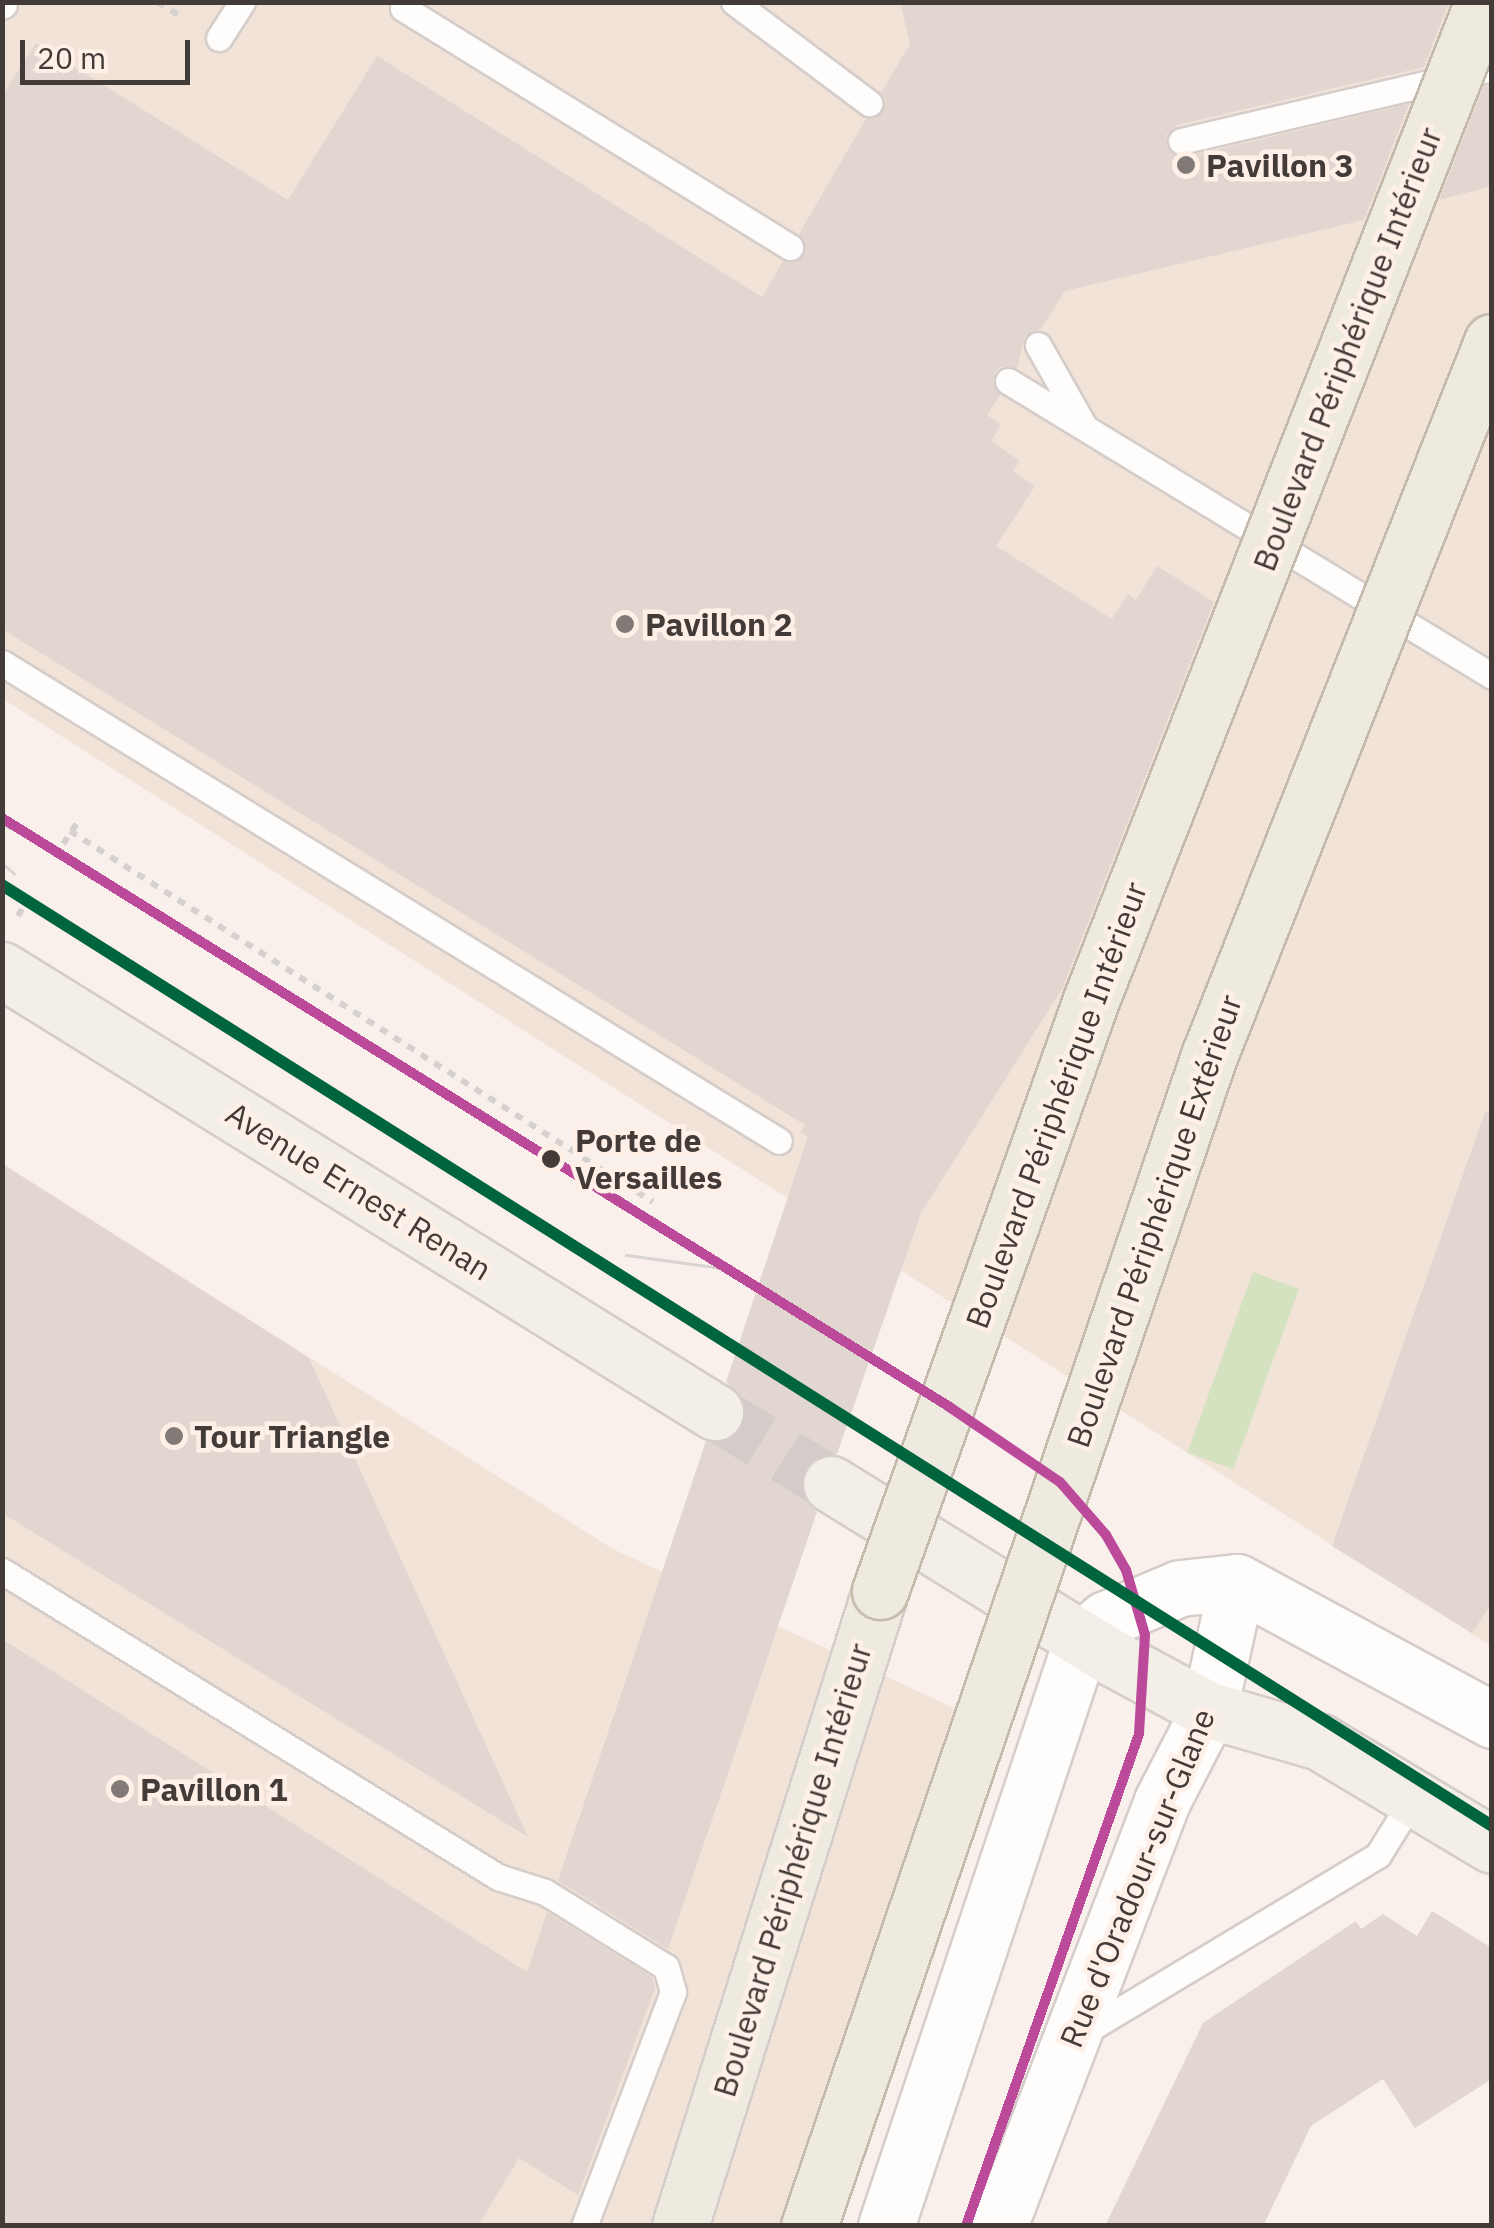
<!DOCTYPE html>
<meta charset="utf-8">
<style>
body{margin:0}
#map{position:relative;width:1494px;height:2228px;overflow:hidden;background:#f9f0ec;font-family:"IBM Plex Sans",sans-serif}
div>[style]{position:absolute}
.commercial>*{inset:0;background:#f1e3d8}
.green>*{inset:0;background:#d4e2bf;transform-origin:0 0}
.building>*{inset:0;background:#e2d6d1}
.primary-tunnel>*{height:55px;margin-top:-27.5px;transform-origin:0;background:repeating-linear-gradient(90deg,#d4ccc8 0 55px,transparent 0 83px)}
.path>*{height:6px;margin-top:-3px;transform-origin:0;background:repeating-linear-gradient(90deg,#d4d1cf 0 8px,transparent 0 16px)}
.roads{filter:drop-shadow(2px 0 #d5cdca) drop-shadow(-2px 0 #d5cdca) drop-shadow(0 2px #d5cdca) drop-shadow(0 -2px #d5cdca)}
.service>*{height:25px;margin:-12.5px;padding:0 12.5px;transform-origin:12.5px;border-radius:12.5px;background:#fefdfc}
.tertiary>*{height:55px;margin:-27.5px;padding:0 27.5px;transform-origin:27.5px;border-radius:27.5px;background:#fefdfc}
.primary>*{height:55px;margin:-27.5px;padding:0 27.5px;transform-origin:27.5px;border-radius:27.5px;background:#f3eee7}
.trunk>*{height:55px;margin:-27.5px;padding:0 27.5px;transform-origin:27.5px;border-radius:27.5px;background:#efeae0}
.tram>*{height:2.5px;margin:-1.25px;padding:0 1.25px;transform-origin:1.25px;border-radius:1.25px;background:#d7d4d2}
.bridges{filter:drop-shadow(2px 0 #c4baac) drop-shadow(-2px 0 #c4baac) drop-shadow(0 2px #c4baac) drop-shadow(0 -2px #c4baac)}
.trunk-bridge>*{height:55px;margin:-27.5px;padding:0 27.5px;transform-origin:27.5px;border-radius:27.5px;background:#efeae0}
.tram-1>*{height:10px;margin:-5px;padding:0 5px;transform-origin:5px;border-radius:5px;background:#bb4a9b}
.metro-1>*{height:12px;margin:-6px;padding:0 6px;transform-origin:6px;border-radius:6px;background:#00643c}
.dots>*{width:28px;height:28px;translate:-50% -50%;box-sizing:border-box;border:5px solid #feefe7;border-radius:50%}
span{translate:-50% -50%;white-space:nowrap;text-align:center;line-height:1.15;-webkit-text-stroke:9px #feefe7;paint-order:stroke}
.poi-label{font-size:32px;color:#423b37;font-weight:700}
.left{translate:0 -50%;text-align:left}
.street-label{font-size:32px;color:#423b37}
.stop-label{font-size:32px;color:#423b37;font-weight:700}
.frame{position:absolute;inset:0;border:5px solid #423b37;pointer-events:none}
.scale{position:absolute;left:20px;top:40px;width:170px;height:45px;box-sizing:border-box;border:5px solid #423b37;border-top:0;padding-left:12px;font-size:30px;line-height:35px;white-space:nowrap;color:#423b37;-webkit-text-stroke:8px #feefe7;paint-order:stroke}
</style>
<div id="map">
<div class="commercial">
<i style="clip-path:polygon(2px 3px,1491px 3px,1491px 1646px,3px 699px)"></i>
<i style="clip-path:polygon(2px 1163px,613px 1549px,992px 1726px,830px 2225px,3px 2225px)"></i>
</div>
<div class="green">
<i style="left:1253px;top:1272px;width:49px;height:192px;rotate:20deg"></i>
</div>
<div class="building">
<i style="clip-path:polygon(900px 2px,1449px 2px,1424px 67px,1177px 125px,1166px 135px,1169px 151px,1185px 157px,1409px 104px,1364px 220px,1065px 291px,1041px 329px,1025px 336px,1017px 368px,1001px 366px,994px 373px,1000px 395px,987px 415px,1001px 424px,991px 441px,1020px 461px,1013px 471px,1035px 486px,996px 546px,1112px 619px,1128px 594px,1136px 600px,1157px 566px,1214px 602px,1062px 989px,921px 1213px,837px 1454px,817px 1456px,804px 1468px,803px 1498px,817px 1512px,668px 1949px,558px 1881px,706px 1441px,729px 1440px,742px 1428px,743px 1398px,726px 1382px,808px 1137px,800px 1132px,805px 1125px,2px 629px,2px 96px,36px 43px,288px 200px,377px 56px,762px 297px,783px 261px,803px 256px,799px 234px,866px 119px,882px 112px,881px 93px,910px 44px)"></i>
<i style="clip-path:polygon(1492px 85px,1492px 186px,1439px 200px,1483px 87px)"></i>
<i style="clip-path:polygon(1485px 1112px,1492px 1113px,1492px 1603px,1472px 1633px,1332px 1546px)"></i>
<i style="clip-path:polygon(2px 1164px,309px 1358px,528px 1837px,2px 1513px)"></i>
<i style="clip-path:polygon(2px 1639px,527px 1972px,547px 1912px,652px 1977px,655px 1988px,578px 2195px,519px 2158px,478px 2226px,2px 2226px)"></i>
<i style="clip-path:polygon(1432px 1911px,1492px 1948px,1492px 2079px,1415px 2128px,1383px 2079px,1311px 2126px,1263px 2226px,1105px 2226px,1203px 2023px,1356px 1921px,1361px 1929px,1383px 1914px,1417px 1936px)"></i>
</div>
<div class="primary-tunnel">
<i style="left:715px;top:1412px;width:137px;rotate:31.8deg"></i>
</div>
<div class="path">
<i style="left:157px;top:2px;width:29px;rotate:31deg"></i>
<i style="left:70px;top:831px;width:691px;rotate:32.47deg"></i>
<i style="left:63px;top:844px;width:32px;rotate:-56deg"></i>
<i style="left:18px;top:916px;width:22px;rotate:-60deg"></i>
</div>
<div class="roads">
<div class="service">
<i style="left:734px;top:2px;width:169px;rotate:36.8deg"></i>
<i style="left:2px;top:6px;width:2px;rotate:-27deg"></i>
<i style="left:403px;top:8px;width:455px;rotate:31.7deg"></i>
<i style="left:219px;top:38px;width:43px;rotate:-57.4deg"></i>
<i style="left:1181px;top:141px;width:319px;rotate:-13.2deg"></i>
<i style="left:1038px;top:345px;width:95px;rotate:60.5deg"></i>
<i style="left:1008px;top:381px;width:567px;rotate:31.36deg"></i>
<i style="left:2px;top:663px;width:912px;rotate:31.6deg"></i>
<i style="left:2px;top:1571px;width:583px;rotate:31.67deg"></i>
<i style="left:498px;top:1877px;width:49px;rotate:17.7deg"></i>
<i style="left:545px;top:1892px;width:142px;rotate:31.8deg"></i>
<i style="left:666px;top:1967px;width:26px;rotate:74deg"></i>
<i style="left:673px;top:1992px;width:250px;rotate:110.8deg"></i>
<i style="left:1082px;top:2033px;width:345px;rotate:-31deg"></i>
<i style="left:1378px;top:1855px;width:68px;rotate:-58.2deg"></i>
</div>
<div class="tertiary">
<i style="left:886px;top:2226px;width:619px;rotate:-71.54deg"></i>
<i style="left:1082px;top:1639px;width:31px;rotate:-40deg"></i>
<i style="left:1106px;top:1619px;width:80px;rotate:-22.7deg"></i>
<i style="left:1180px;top:1588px;width:57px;rotate:-6deg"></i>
<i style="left:1237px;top:1582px;width:290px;rotate:28.4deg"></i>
<i style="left:999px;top:2226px;width:455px;rotate:-69deg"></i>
<i style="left:1162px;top:1801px;width:102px;rotate:-62.7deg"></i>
<i style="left:1209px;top:1710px;width:131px;rotate:-77.7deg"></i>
</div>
<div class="primary">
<i style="left:2px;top:970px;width:839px;rotate:31.8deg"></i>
<i style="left:831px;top:1484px;width:331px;rotate:31.7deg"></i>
<i style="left:1113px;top:1658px;width:109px;rotate:28.4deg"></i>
<i style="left:1209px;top:1710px;width:116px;rotate:16.1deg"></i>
<i style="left:1320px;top:1742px;width:200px;rotate:30.9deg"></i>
</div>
<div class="trunk">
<i style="left:680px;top:2226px;width:666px;rotate:-72.52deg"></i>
</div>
</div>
<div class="tram">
<i style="left:2px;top:825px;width:32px;rotate:20deg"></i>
<i style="left:2px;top:863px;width:16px;rotate:40deg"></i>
<i style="left:626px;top:1255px;width:104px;rotate:7.7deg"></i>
</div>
<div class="bridges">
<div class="trunk-bridge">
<i style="left:880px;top:1591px;width:628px;rotate:-70.35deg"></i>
<i style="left:1091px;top:1000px;width:1072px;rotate:-68.56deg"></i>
<i style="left:809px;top:2226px;width:1236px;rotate:-71.13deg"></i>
<i style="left:1209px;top:1056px;width:768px;rotate:-68.38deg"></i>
</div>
</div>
<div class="tram-1">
<i style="left:2px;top:818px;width:1114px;rotate:31.86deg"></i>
<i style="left:948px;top:1406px;width:135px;rotate:34.2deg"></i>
<i style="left:1060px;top:1482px;width:70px;rotate:49deg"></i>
<i style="left:1106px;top:1535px;width:40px;rotate:60.3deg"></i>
<i style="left:1126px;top:1570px;width:68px;rotate:73.7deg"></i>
<i style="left:1145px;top:1635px;width:99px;rotate:93.5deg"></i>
<i style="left:1139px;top:1734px;width:522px;rotate:109.37deg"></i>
</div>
<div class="metro-1">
<i style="left:2px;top:885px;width:1762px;rotate:32.27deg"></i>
</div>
<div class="dots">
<i style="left:1186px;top:165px;background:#827a76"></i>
<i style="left:625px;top:624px;background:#827a76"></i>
<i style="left:551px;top:1159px;background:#423b37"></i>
<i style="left:174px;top:1436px;background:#827a76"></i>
<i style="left:120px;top:1789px;background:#827a76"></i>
</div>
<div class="poi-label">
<span class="left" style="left:1206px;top:165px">Pavillon 3</span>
<span class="left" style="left:645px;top:624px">Pavillon 2</span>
<span class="left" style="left:194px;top:1436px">Tour Triangle</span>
<span class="left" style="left:140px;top:1789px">Pavillon 1</span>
</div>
<div class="street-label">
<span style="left:1347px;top:349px;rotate:-69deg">Boulevard Périphérique Intérieur</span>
<span style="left:1056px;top:1105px;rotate:-70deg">Boulevard Périphérique Intérieur</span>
<span style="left:359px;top:1191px;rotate:32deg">Avenue Ernest Renan</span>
<span style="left:1154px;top:1221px;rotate:-71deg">Boulevard Périphérique Extérieur</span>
<span style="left:792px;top:1870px;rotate:-73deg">Boulevard Périphérique Intérieur</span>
<span style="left:1137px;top:1878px;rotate:-68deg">Rue d'Oradour-sur-Glane</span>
</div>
<div class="stop-label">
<span class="left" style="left:575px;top:1159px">Porte de<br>Versailles</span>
</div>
<div class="frame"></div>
<div class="scale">20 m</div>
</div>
